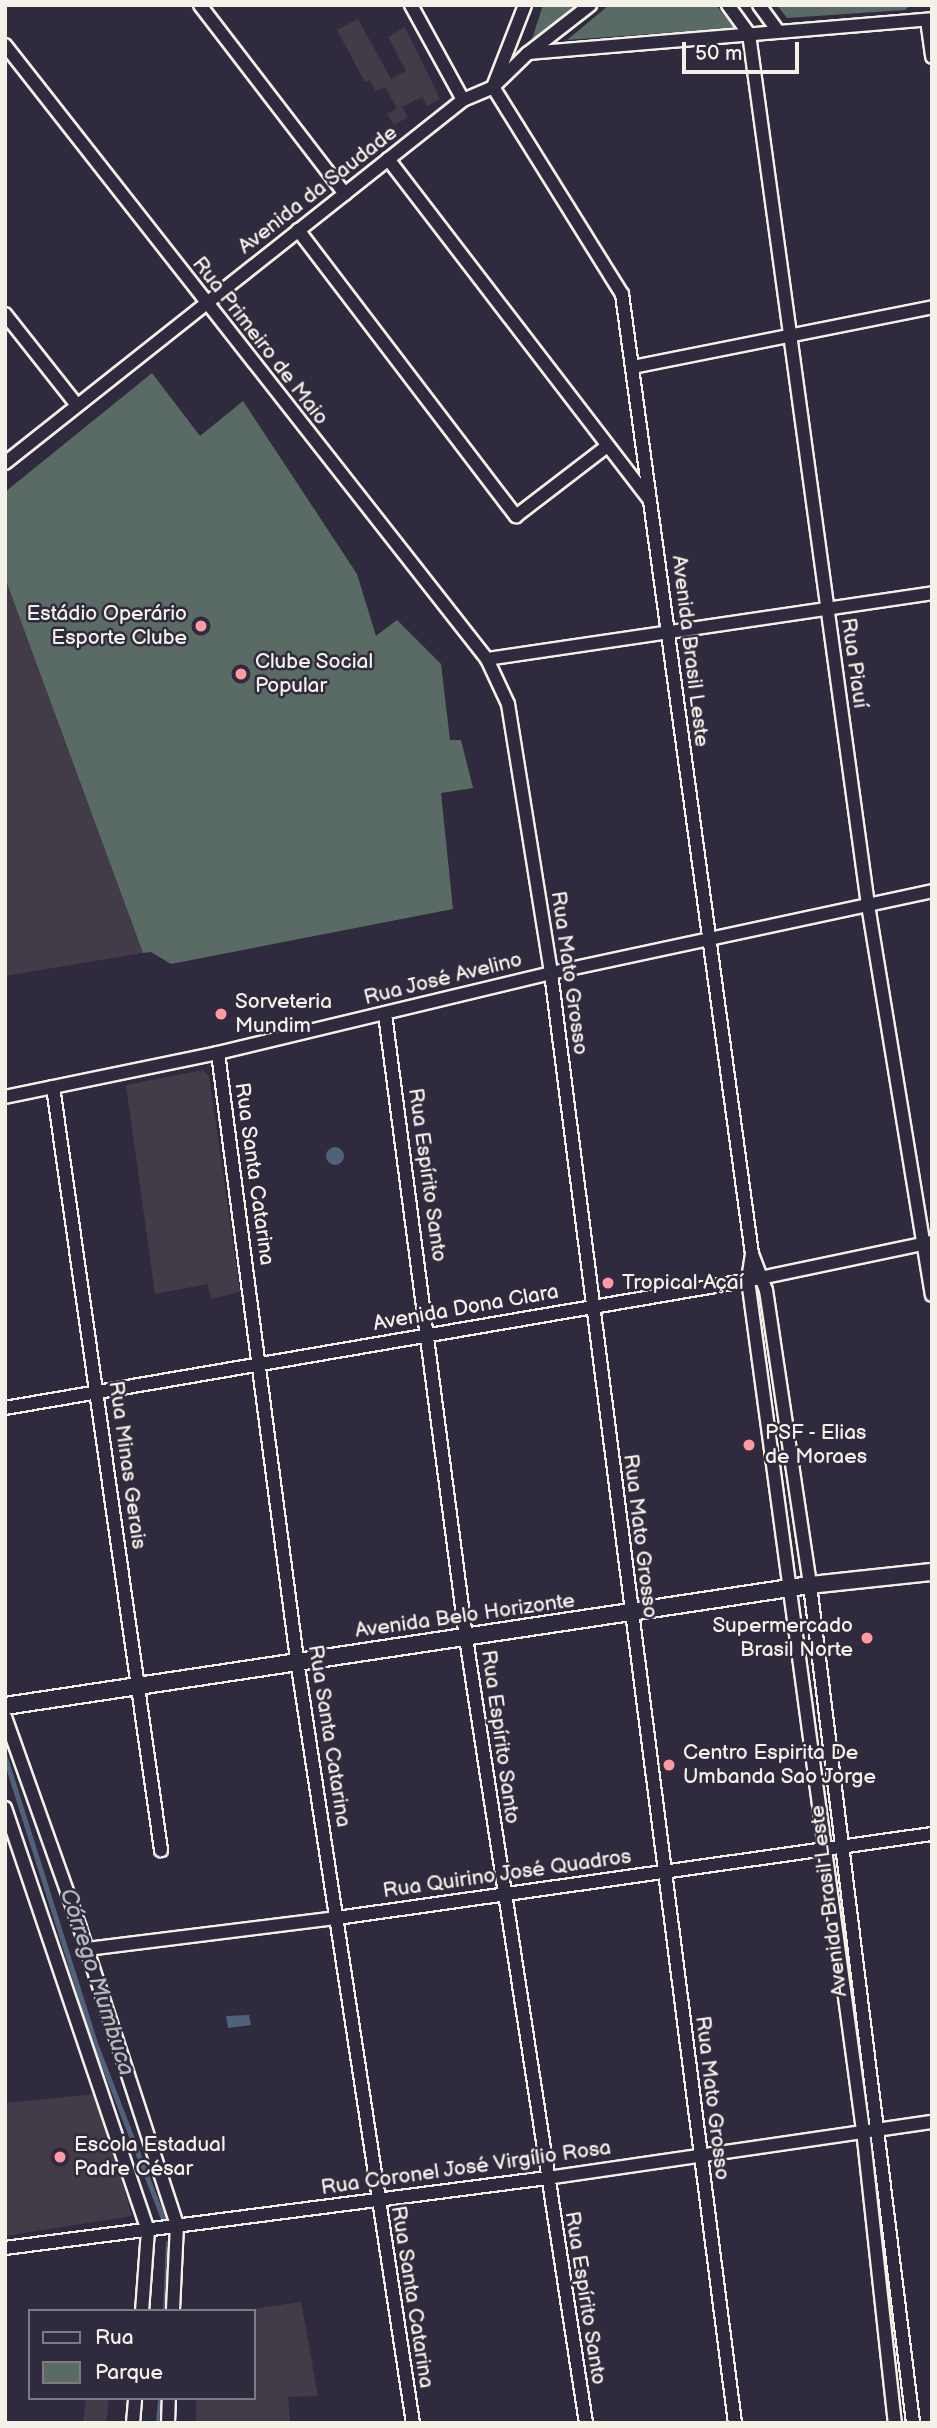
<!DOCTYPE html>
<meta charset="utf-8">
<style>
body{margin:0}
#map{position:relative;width:937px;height:2428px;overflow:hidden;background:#2f2a3d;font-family:"Balsamiq Sans",sans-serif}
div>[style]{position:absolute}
.built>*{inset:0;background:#433b48}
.green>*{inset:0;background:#596b64}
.water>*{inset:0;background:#50627a}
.round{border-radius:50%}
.stream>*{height:4.5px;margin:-2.25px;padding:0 2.25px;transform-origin:2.25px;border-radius:2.25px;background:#50627a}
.roads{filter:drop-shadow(2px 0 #f4f1e8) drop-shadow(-2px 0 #f4f1e8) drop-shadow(0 2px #f4f1e8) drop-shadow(0 -2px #f4f1e8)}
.minor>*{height:12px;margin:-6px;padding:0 6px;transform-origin:6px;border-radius:6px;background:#2f2a3d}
.tertiary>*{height:16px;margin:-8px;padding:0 8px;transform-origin:8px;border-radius:8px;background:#2f2a3d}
.dots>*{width:19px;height:19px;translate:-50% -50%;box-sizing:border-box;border:4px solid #2f2a3d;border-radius:50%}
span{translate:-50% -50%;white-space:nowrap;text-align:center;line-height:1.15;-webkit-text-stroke:5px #2f2a3d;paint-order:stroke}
.street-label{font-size:21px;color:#f4f1e8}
.poi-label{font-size:21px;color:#f4f1e8}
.right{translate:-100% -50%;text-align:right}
.left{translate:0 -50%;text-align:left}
.water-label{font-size:23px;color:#b2b8bc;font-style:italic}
.frame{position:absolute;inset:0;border:7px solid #f4f1e8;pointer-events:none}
.legend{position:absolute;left:28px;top:2309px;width:228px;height:91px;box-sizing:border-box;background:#2f2a3d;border:2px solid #7e7a81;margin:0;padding:9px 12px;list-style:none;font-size:21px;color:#f4f1e8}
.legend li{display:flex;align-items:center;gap:14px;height:35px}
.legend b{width:35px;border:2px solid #7e7a81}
.scale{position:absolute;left:682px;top:42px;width:117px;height:32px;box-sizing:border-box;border:4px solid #f4f1e8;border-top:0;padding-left:9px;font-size:21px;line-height:24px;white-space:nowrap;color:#f4f1e8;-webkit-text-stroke:5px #2f2a3d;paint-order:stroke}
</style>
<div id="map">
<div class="built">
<i style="clip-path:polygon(358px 19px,391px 79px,406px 71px,388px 37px,405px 27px,440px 99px,428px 106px,422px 97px,402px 107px,408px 117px,394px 125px,387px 114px,397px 108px,385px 87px,376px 91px,369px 80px,365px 82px,337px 30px)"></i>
<i style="clip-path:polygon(5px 578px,143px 953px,5px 976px)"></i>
<i style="clip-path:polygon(203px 1070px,209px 1076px,240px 1292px,211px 1299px,208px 1284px,155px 1294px,126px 1085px)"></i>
<i style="clip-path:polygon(96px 2094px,132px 2216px,5px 2236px,5px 2103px)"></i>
<i style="clip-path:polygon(301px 2302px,318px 2396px,288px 2397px,290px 2423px,196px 2423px,196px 2398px,254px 2398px,254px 2311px,238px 2311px)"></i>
<i style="clip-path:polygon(86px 2398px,109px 2398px,106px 2423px,83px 2423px)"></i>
</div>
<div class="green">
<i style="clip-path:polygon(543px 5px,576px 5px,531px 42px)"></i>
<i style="clip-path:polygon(609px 5px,716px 5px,734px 28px,567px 40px)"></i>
<i style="clip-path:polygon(777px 5px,910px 5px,905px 10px,787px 18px)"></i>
<i style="clip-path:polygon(152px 373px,200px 436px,243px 401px,357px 574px,376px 636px,397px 620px,441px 664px,450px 740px,461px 740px,473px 788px,441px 793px,453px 909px,171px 964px,151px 952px,143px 953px,5px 578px,5px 492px)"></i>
</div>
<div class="water">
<i class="round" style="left:326px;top:1147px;width:18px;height:18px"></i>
<i style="clip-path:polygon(249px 2015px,251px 2025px,228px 2028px,226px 2016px)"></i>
</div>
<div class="stream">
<i style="left:5px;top:1756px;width:300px;rotate:72.5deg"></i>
<i style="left:95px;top:2042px;width:188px;rotate:68.8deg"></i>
<i style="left:165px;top:2311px;width:68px;rotate:-87.5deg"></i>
<i style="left:158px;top:2423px;width:25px;rotate:-85deg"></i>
</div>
<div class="roads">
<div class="minor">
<i style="left:200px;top:5px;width:238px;rotate:52.5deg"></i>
<i style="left:411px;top:5px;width:108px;rotate:61.3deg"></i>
<i style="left:525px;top:5px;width:88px;rotate:111.3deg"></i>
<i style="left:493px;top:87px;width:244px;rotate:58.1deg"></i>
<i style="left:622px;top:294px;width:969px;rotate:82.29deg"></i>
<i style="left:752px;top:1254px;width:39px;rotate:69deg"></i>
<i style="left:766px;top:1290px;width:298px;rotate:81.5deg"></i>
<i style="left:810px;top:1585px;width:844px;rotate:82.99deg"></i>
<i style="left:728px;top:5px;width:36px;rotate:54deg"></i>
<i style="left:749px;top:34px;width:879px;rotate:82.22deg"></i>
<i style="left:868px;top:905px;width:395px;rotate:80.7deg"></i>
<i style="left:759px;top:5px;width:31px;rotate:54deg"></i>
<i style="left:927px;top:20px;width:37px;rotate:82deg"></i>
<i style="left:5px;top:45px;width:781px;rotate:51.87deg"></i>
<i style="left:487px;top:659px;width:50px;rotate:65deg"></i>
<i style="left:508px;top:704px;width:272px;rotate:80.9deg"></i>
<i style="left:551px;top:973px;width:1462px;rotate:82.77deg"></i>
<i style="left:528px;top:53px;width:405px;rotate:-4.8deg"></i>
<i style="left:388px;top:159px;width:430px;rotate:52.5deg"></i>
<i style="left:298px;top:230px;width:360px;rotate:52.7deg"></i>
<i style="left:516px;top:516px;width:113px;rotate:-37.5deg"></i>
<i style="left:5px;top:314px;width:115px;rotate:51.7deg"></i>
<i style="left:633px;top:367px;width:305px;rotate:-11.3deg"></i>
<i style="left:5px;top:463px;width:584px;rotate:-38.4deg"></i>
<i style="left:463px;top:100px;width:33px;rotate:-23deg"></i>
<i style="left:493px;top:87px;width:47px;rotate:-44.1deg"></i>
<i style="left:527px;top:54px;width:80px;rotate:-37.9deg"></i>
<i style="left:487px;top:659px;width:450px;rotate:-8.4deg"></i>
<i style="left:385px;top:1014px;width:629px;rotate:82.6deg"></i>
<i style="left:466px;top:1638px;width:794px;rotate:81.31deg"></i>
<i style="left:218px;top:1053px;width:612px;rotate:82.58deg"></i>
<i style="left:297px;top:1660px;width:772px;rotate:81.36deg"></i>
<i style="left:53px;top:1087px;width:771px;rotate:81.94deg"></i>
<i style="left:5px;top:1097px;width:217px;rotate:-11.7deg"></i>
<i style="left:218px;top:1053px;width:342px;rotate:-13.5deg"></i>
<i style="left:551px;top:973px;width:390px;rotate:-12.1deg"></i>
<i style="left:752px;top:1254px;width:26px;rotate:99deg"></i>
<i style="left:748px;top:1280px;width:858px;rotate:82.3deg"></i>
<i style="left:863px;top:2130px;width:295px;rotate:83.8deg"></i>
<i style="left:5px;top:1408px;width:762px;rotate:-9.75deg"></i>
<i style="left:756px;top:1279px;width:179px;rotate:-11.9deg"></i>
<i style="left:5px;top:1717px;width:224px;rotate:70.4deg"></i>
<i style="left:80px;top:1928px;width:312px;rotate:71.9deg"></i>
<i style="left:177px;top:2225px;width:86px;rotate:92.7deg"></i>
<i style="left:5px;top:1808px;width:446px;rotate:71.3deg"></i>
<i style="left:148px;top:2230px;width:81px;rotate:94.2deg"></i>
<i style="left:87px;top:1949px;width:252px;rotate:-7.1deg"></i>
<i style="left:337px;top:1918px;width:601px;rotate:-8.04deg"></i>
<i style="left:5px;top:2248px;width:547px;rotate:-7.36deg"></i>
<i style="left:547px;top:2178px;width:389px;rotate:-8.3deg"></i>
<i style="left:133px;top:2423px;width:25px;rotate:-85deg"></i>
<i style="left:168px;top:2423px;width:25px;rotate:-88deg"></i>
</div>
<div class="tertiary">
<i style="left:5px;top:1706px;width:814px;rotate:-8.55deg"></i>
<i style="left:810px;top:1585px;width:123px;rotate:-6.1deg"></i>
</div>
</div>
<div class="dots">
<i style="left:201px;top:626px;background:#ff9aa2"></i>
<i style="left:241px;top:674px;background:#ff9aa2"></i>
<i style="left:221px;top:1014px;background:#ff9aa2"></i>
<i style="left:608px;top:1283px;background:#ff9aa2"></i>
<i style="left:749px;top:1445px;background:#ff9aa2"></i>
<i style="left:867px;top:1638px;background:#ff9aa2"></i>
<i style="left:669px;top:1765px;background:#ff9aa2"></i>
<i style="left:60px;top:2157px;background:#ff9aa2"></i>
</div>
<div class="street-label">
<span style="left:318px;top:190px;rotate:-38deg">Avenida da Saudade</span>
<span style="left:260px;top:341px;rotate:52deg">Rua Primeiro de Maio</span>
<span style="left:690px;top:651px;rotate:83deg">Avenida Brasil Leste</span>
<span style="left:854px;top:663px;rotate:82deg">Rua Piauí</span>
<span style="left:569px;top:973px;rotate:82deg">Rua Mato Grosso</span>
<span style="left:443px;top:979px;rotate:-14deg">Rua José Avelino</span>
<span style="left:254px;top:1174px;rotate:82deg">Rua Santa Catarina</span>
<span style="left:427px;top:1175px;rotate:82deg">Rua Espírito Santo</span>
<span style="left:466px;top:1308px;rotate:-10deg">Avenida Dona Clara</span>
<span style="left:127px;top:1465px;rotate:82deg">Rua Minas Gerais</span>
<span style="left:640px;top:1536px;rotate:83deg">Rua Mato Grosso</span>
<span style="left:465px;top:1616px;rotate:-8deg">Avenida Belo Horizonte</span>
<span style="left:329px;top:1736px;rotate:81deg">Rua Santa Catarina</span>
<span style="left:500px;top:1737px;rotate:82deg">Rua Espírito Santo</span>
<span style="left:507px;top:1874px;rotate:-8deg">Rua Quirino José Quadros</span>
<span style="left:829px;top:1901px;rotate:-97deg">Avenida Brasil Leste</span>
<span style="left:712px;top:2098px;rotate:83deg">Rua Mato Grosso</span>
<span style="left:466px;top:2168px;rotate:-8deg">Rua Coronel José Virgílio Rosa</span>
<span style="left:412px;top:2297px;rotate:81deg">Rua Santa Catarina</span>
<span style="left:585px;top:2298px;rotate:81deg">Rua Espírito Santo</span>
</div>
<div class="poi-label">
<span class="right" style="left:187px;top:626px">Estádio Operário<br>Esporte Clube</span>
<span class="left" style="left:255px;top:674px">Clube Social<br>Popular</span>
<span class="left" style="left:235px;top:1014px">Sorveteria<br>Mundim</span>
<span class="left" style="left:622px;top:1283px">Tropical Açaí</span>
<span class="left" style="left:765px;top:1445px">PSF - Elias<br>de Moraes</span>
<span class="right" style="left:853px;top:1638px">Supermercado<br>Brasil Norte</span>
<span class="left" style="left:683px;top:1765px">Centro Espirita De<br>Umbanda Sao Jorge</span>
<span class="left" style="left:74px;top:2157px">Escola Estadual<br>Padre César</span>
</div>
<div class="water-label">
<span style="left:97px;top:1982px;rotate:72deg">Córrego Mumbuca</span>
</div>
<div class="frame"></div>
<ul class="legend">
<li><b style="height:9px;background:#2f2a3d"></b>Rua</li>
<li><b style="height:19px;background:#596b64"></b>Parque</li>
</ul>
<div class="scale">50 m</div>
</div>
